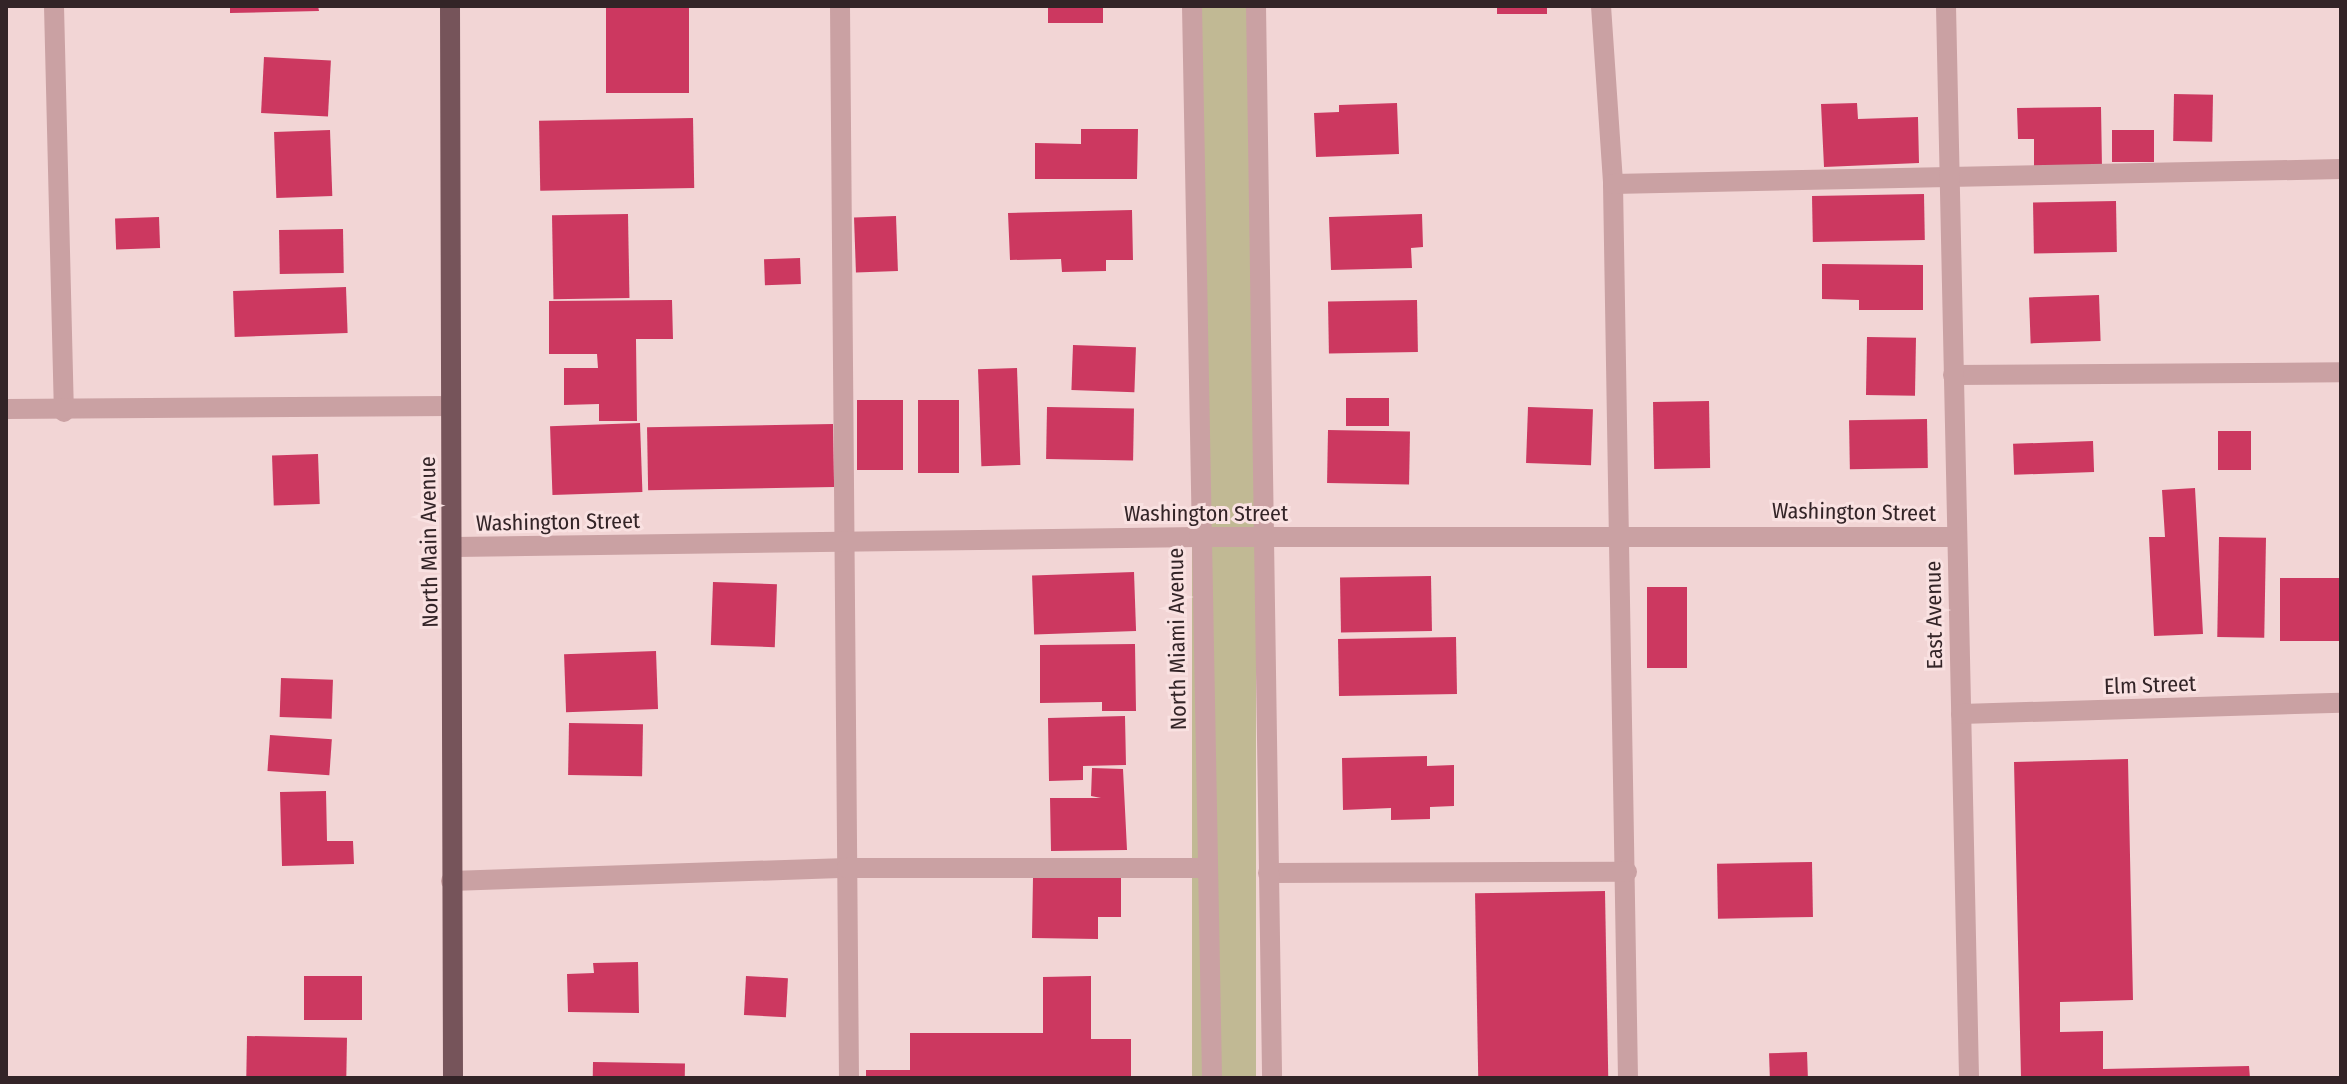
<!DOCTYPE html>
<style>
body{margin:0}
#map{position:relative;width:2347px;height:1084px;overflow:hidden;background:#f2d5d5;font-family:"Fira Sans Condensed",sans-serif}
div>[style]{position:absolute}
.green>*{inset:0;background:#c1b994;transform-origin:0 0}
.building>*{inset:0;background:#cc3860;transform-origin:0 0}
.lane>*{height:20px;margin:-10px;padding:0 10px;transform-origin:10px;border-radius:10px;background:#caa1a3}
.street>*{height:20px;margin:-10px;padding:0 10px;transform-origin:10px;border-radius:10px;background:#caa1a3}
.primary>*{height:20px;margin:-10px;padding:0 10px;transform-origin:10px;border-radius:10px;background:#76545a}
span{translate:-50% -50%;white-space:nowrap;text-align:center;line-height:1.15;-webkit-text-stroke:6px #f9e1e1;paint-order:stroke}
.street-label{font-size:22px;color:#332427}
.frame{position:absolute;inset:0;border:8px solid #332427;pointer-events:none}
</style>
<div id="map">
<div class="green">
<i style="left:1192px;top:6px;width:64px;height:1072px"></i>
</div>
<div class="building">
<i style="clip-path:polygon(230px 6px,318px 6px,319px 11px,230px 13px)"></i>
<i style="left:606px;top:6px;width:83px;height:87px"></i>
<i style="left:1048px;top:6px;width:55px;height:17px"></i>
<i style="left:1497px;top:6px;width:50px;height:8px"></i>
<i style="left:264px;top:57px;width:67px;height:56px;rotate:3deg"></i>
<i style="left:2174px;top:94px;width:39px;height:47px;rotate:1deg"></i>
<i style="clip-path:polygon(1397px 103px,1399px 154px,1316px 157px,1314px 113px,1339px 112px,1339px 105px)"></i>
<i style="clip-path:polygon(1857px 103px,1858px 119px,1918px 117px,1919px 163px,1824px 167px,1821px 104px)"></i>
<i style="clip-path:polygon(2101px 107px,2102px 169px,2034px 170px,2034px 139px,2018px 139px,2017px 108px)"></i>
<i style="left:693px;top:118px;width:70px;height:154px;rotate:89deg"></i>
<i style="clip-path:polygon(1081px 129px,1138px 129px,1137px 179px,1035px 179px,1035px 143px,1081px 144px)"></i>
<i style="left:330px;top:130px;width:66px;height:56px;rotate:88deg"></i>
<i style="left:2112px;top:130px;width:42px;height:32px"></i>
<i style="left:1924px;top:194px;width:46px;height:112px;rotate:89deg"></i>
<i style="left:2116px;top:201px;width:51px;height:83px;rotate:89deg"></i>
<i style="clip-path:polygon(1132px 210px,1133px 260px,1106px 260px,1106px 271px,1062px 272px,1061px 259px,1010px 260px,1008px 213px)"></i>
<i style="left:628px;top:214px;width:84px;height:76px;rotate:89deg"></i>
<i style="clip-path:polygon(1422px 214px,1423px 247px,1411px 248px,1412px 268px,1331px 270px,1329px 217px)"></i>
<i style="left:896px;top:216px;width:55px;height:42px;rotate:88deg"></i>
<i style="left:159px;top:217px;width:31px;height:44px;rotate:88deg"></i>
<i style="left:343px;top:229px;width:44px;height:64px;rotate:89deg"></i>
<i style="left:800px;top:258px;width:26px;height:36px;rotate:88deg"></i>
<i style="clip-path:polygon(1822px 264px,1923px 265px,1923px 310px,1859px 310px,1859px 300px,1822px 299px)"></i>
<i style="left:346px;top:287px;width:46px;height:113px;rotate:88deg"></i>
<i style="left:2099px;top:295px;width:46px;height:70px;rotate:88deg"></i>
<i style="clip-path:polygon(672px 300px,673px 339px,636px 339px,637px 421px,599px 421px,599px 404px,564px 405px,564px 368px,598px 368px,597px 354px,549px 354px,549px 301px)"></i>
<i style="left:1417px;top:300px;width:52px;height:89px;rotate:89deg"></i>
<i style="left:1867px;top:337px;width:49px;height:58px;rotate:1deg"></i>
<i style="left:1073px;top:345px;width:63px;height:45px;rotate:2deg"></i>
<i style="left:1017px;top:368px;width:97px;height:39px;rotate:88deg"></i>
<i style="left:1389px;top:398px;width:28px;height:43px;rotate:90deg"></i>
<i style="left:857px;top:400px;width:46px;height:70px"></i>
<i style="left:918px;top:400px;width:41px;height:73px"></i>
<i style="left:1709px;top:401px;width:67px;height:56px;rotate:89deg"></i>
<i style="left:1047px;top:407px;width:87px;height:52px;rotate:1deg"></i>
<i style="left:1528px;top:407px;width:65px;height:56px;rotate:2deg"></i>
<i style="left:1927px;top:419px;width:49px;height:78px;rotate:89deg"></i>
<i style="left:640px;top:423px;width:69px;height:90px;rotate:88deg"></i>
<i style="left:833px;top:424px;width:63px;height:186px;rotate:89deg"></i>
<i style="left:1328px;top:430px;width:82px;height:53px;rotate:1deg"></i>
<i style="left:2218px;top:431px;width:33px;height:39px"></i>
<i style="left:2093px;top:441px;width:31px;height:80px;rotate:88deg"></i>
<i style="left:318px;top:454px;width:50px;height:46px;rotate:88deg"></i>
<i style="clip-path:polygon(2195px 488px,2203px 634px,2154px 636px,2149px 537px,2165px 537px,2162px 490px)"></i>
<i style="left:2219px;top:537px;width:47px;height:100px;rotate:1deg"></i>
<i style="left:1134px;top:572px;width:59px;height:102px;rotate:88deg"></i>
<i style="left:1431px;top:576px;width:55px;height:91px;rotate:89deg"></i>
<i style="left:2280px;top:578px;width:61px;height:63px"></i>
<i style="left:713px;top:582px;width:64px;height:63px;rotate:2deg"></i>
<i style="left:1647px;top:587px;width:40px;height:81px"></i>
<i style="left:1456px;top:637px;width:57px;height:118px;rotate:89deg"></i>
<i style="clip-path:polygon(1135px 644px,1136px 711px,1102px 711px,1102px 702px,1040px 703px,1040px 645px)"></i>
<i style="left:656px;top:651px;width:58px;height:92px;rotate:88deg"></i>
<i style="left:281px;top:678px;width:52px;height:39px;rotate:2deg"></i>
<i style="clip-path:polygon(1125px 716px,1126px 765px,1083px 766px,1083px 780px,1049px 781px,1048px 718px)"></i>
<i style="left:569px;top:723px;width:74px;height:52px;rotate:1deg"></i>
<i style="left:270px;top:735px;width:62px;height:36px;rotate:4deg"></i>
<i style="clip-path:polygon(1427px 756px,1427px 766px,1454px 765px,1454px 806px,1430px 807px,1430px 819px,1391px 820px,1391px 808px,1343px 810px,1342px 758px)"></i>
<i style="clip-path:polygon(2128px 759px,2133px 1000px,2060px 1002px,2060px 1032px,2103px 1031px,2103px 1069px,2249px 1066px,2250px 1078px,2021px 1078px,2014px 762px)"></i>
<i style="clip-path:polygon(1092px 768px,1123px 769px,1127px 850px,1051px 851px,1050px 798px,1101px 798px,1091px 796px)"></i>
<i style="clip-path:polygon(326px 791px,327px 841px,353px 841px,354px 864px,282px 866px,280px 792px)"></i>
<i style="left:1812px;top:862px;width:55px;height:95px;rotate:89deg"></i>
<i style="clip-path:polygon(1033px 877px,1121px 878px,1121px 917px,1098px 917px,1098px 939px,1032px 938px)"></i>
<i style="left:1605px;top:891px;width:187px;height:130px;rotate:89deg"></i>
<i style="clip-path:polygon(638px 962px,639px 1013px,568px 1012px,567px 974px,594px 973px,593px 963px)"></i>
<i style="left:304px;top:976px;width:58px;height:44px"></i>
<i style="left:746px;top:976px;width:42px;height:39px;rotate:3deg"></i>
<i style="clip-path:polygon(1091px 976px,1091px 1039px,1131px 1039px,1131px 1078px,866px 1078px,866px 1070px,910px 1070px,910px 1033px,1043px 1033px,1043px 977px)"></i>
<i style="left:247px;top:1036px;width:100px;height:42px;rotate:1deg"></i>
<i style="left:1807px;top:1052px;width:26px;height:38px;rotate:88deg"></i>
<i style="left:593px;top:1062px;width:92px;height:16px;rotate:1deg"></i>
</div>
<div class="lane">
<i style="left:54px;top:6px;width:406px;rotate:88.6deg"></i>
<i style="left:840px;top:6px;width:1072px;rotate:89.52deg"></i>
<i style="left:1601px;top:6px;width:178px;rotate:86.1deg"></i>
<i style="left:1613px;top:184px;width:894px;rotate:89.04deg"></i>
<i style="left:1613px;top:184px;width:728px;rotate:-1.18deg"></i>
<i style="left:1953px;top:375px;width:388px;rotate:-0.4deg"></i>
<i style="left:1268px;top:873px;width:359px;rotate:-0.2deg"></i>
<i style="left:451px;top:881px;width:396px;rotate:-1.9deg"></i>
<i style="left:847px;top:868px;width:360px"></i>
</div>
<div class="street">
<i style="left:1192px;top:6px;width:1072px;rotate:88.93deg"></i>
<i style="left:1256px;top:6px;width:1072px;rotate:89.14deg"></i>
<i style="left:1946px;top:6px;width:1072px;rotate:88.77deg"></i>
<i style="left:6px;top:409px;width:444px;rotate:-0.4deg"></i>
<i style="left:455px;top:547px;width:744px;rotate:-0.77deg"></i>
<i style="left:1199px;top:537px;width:758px"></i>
<i style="left:1961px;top:714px;width:380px;rotate:-1.7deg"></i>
</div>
<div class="primary">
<i style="left:450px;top:6px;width:1072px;rotate:89.84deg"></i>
</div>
<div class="street-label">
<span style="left:1854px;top:512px;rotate:1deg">Washington Street</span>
<span style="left:1206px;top:514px">Washington Street</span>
<span style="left:558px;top:522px;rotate:-1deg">Washington Street</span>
<span style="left:429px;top:542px;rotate:-91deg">North Main Avenue</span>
<span style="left:1934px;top:615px;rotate:-91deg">East Avenue</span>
<span style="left:1177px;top:639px;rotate:-91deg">North Miami Avenue</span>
<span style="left:2150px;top:685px;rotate:-2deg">Elm Street</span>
</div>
<div class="frame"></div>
</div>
